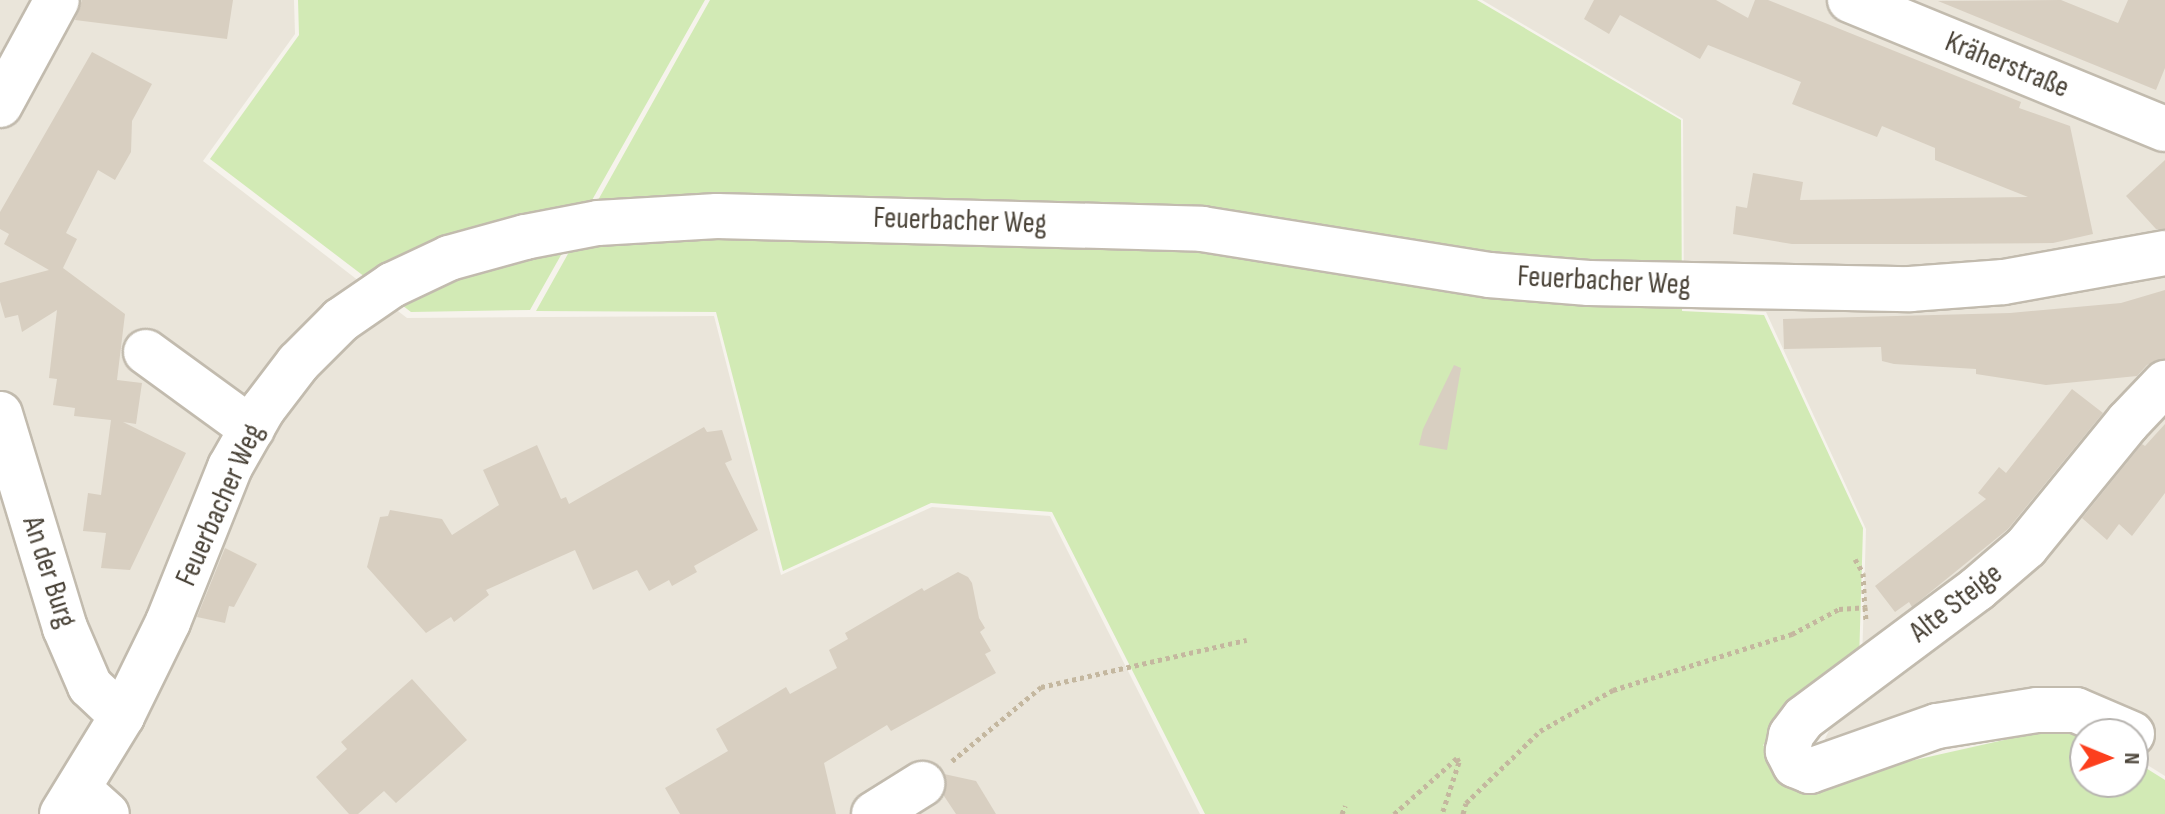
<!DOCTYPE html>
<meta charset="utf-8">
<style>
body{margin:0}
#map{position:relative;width:2165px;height:814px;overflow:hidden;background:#f6f3ec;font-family:"Sofia Sans Condensed",sans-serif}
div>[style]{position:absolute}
.residential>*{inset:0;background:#eae5da}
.green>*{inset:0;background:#d2eab5}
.building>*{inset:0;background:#d8cfc1}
.path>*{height:5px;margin-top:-2.5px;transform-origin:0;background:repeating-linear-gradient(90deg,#c4b79f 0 4px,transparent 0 8px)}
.roads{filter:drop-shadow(2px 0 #c2bbae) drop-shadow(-2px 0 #c2bbae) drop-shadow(0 2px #c2bbae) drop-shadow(0 -2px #c2bbae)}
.minor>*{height:44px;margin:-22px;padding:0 22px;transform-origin:22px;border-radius:22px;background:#fff}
span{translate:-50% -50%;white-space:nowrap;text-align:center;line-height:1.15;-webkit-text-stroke:6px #fff;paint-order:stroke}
.street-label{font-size:30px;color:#4b4439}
.north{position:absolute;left:2069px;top:718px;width:80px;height:80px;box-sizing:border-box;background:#fff;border:2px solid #b7b4b0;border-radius:50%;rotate:91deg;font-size:22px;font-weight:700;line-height:32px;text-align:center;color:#4b4439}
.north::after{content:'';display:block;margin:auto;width:28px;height:36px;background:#fc3f1d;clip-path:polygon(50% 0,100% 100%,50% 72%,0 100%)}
</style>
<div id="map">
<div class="residential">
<i style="clip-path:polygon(0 0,294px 0,295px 34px,203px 161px,407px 318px,714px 316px,781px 575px,932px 507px,1050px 516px,1200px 814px,0 814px)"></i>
<i style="clip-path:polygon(1482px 0,2165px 0,2165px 776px,2133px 756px,2133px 734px,2076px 721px,1823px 743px,1862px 662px,1866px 529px,1766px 312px,1684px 309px,1683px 119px)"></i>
</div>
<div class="green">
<i style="clip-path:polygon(298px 0,705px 0,530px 310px,411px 312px,210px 159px,299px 35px)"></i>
<i style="clip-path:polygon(710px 0,1477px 0,1681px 120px,1682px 311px,1764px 315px,1863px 528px,1859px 661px,1763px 745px,1799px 781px,1848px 775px,2075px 724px,2085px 734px,2085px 782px,2133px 782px,2133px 760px,2165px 780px,2165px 814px,1205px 814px,1052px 512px,931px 503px,783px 571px,716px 312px,536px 311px)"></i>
</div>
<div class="building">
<i style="clip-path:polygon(82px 0,233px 0,227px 39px,75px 20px)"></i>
<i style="clip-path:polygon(1594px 0,1716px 0,1748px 18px,1755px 0,1768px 0,2021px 102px,2019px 108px,2070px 126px,2093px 234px,2053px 243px,1916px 244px,1792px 244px,1733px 234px,1736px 206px,1747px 208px,1753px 173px,1803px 182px,1800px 200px,2028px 197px,1935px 160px,1935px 148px,1882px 126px,1877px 137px,1792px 104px,1801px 82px,1708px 45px,1700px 59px,1620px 15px,1609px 34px,1584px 19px)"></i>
<i style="clip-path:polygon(2061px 0,2118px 23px,2128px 0,2165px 0,2165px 68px,2156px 90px,1938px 1px)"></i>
<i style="clip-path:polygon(92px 52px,152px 84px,132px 121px,131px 152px,115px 180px,98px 170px,66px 233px,77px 239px,63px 268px,125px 314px,117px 380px,142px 383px,136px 424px,123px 422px,186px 453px,130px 570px,101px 568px,106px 533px,83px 531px,88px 493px,101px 495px,111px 420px,74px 416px,75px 408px,53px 405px,57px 379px,49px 378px,57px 310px,22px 332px,18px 315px,5px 318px,0 301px,0 283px,49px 270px,4px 244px,9px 234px,0 229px,0 212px)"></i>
<i style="clip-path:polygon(2165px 160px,2165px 229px,2156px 229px,2126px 196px)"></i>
<i style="clip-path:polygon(2165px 290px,2165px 359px,2147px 365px,2137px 376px,2046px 385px,1976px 374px,1976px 369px,1894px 364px,1882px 361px,1881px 347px,1784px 349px,1783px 319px,2010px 313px,2121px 303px)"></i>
<i style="clip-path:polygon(1454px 365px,1461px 368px,1447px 450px,1419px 445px,1423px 429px)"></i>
<i style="clip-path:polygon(2072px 389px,2103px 413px,2008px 529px,1912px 607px,1909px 602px,1895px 612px,1875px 586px,1986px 499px,1978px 493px,1999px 467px,2006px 473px)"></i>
<i style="clip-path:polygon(2165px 424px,2165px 493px,2132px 536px,2119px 524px,2107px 540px,2082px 518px,2142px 444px,2145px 446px)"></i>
<i style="clip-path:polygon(704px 427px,707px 432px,722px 430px,732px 460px,725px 463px,758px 530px,694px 566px,697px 572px,672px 586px,669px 580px,649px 591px,637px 570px,593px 590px,575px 550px,486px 590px,489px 595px,454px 622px,451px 617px,426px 633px,367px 567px,380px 517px,388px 516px,390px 510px,442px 519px,452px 535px,499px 505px,483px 470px,537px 445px,561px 499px,566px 497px,569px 504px)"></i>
<i style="clip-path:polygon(225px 548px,257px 564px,234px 607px,229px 606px,225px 623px,197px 617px)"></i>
<i style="clip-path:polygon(958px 572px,968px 577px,972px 583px,979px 618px,985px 628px,980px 632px,991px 651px,985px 654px,996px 673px,891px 731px,887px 725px,824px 763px,836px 814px,680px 814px,665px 788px,728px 751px,716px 729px,786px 687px,790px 694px,837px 668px,829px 650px,848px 639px,845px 633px,922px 588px,924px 591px)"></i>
<i style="clip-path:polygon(412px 679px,467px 740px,396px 803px,384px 791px,358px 814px,349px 814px,316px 777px,347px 749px,341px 742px)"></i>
<i style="clip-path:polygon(944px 774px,976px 781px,996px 814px,956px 814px,944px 796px)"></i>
</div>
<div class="path">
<i style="left:1855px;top:559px;width:16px;rotate:60deg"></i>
<i style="left:1863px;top:573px;width:34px;rotate:87deg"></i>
<i style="left:952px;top:761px;width:116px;rotate:-39.7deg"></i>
<i style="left:1041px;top:687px;width:211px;rotate:-12.9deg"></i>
<i style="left:1342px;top:814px;width:9px;rotate:-69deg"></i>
<i style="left:1394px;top:814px;width:84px;rotate:-41.6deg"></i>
<i style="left:1457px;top:758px;width:4px;rotate:63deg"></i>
<i style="left:1459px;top:762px;width:55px;rotate:108.1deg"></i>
<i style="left:1463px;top:814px;width:11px;rotate:-75deg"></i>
<i style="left:1466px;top:803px;width:103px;rotate:-44.2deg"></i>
<i style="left:1540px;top:731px;width:84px;rotate:-29.3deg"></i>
<i style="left:1613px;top:690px;width:188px;rotate:-17.4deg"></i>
<i style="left:1792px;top:634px;width:53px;rotate:-28deg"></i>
<i style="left:1839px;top:609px;width:26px;rotate:-4deg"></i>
<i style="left:1865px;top:607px;width:14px;rotate:86deg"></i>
</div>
<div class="roads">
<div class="minor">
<i style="left:1850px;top:0;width:340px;rotate:22.3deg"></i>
<i style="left:0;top:105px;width:119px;rotate:-61.5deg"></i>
<i style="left:146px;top:352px;width:131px;rotate:36deg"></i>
<i style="left:0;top:414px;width:224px;rotate:73.1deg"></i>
<i style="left:65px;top:628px;width:63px;rotate:66.7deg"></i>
<i style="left:90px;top:686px;width:44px;rotate:43.2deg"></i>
<i style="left:2132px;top:734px;width:61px;rotate:-156.8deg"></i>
<i style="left:2076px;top:710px;width:39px;rotate:180deg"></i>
<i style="left:2037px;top:710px;width:101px;rotate:170.9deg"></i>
<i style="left:1937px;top:726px;width:135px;rotate:160.5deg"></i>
<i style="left:1810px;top:771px;width:16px;rotate:-158deg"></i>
<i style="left:1795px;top:765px;width:16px;rotate:-117deg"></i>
<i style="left:1788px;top:751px;width:16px;rotate:-79deg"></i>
<i style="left:1791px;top:735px;width:21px;rotate:-53deg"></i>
<i style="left:1804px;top:718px;width:216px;rotate:-36.7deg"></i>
<i style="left:1977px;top:589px;width:65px;rotate:-40.6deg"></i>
<i style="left:2026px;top:547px;width:161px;rotate:-50.8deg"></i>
<i style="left:2128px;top:422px;width:54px;rotate:-46.5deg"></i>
<i style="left:80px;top:790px;width:36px;rotate:42deg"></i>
<i style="left:62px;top:814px;width:115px;rotate:-58.5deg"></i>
<i style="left:122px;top:716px;width:105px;rotate:-63.9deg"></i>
<i style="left:168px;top:622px;width:167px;rotate:-68.2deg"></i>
<i style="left:230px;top:467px;width:67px;rotate:-60.4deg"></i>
<i style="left:263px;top:409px;width:58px;rotate:-52.7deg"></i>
<i style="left:298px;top:363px;width:61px;rotate:-45deg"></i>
<i style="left:341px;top:320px;width:62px;rotate:-34.5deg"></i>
<i style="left:392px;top:285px;width:63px;rotate:-25.3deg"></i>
<i style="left:449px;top:258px;width:79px;rotate:-15.4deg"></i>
<i style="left:525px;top:237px;width:74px;rotate:-10.9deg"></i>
<i style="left:598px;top:223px;width:119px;rotate:-3.4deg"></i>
<i style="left:717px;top:216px;width:485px;rotate:1.5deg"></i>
<i style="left:1202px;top:229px;width:291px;rotate:9.1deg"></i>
<i style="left:1489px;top:275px;width:100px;rotate:4.6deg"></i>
<i style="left:1589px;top:283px;width:321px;rotate:1.1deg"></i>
<i style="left:1910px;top:289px;width:94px;rotate:-4.3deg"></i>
<i style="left:2004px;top:282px;width:164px;rotate:-10.2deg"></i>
<i style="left:874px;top:814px;width:57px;rotate:-32deg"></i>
</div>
</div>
<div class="street-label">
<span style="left:2007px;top:65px;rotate:22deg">Kräherstraße</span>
<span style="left:960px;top:221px;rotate:2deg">Feuerbacher Weg</span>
<span style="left:1604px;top:281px;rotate:3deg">Feuerbacher Weg</span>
<span style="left:220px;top:505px;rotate:-66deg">Feuerbacher Weg</span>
<span style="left:49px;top:572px;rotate:72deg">An der Burg</span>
<span style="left:1956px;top:603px;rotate:-38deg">Alte Steige</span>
</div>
<div class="north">N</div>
</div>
